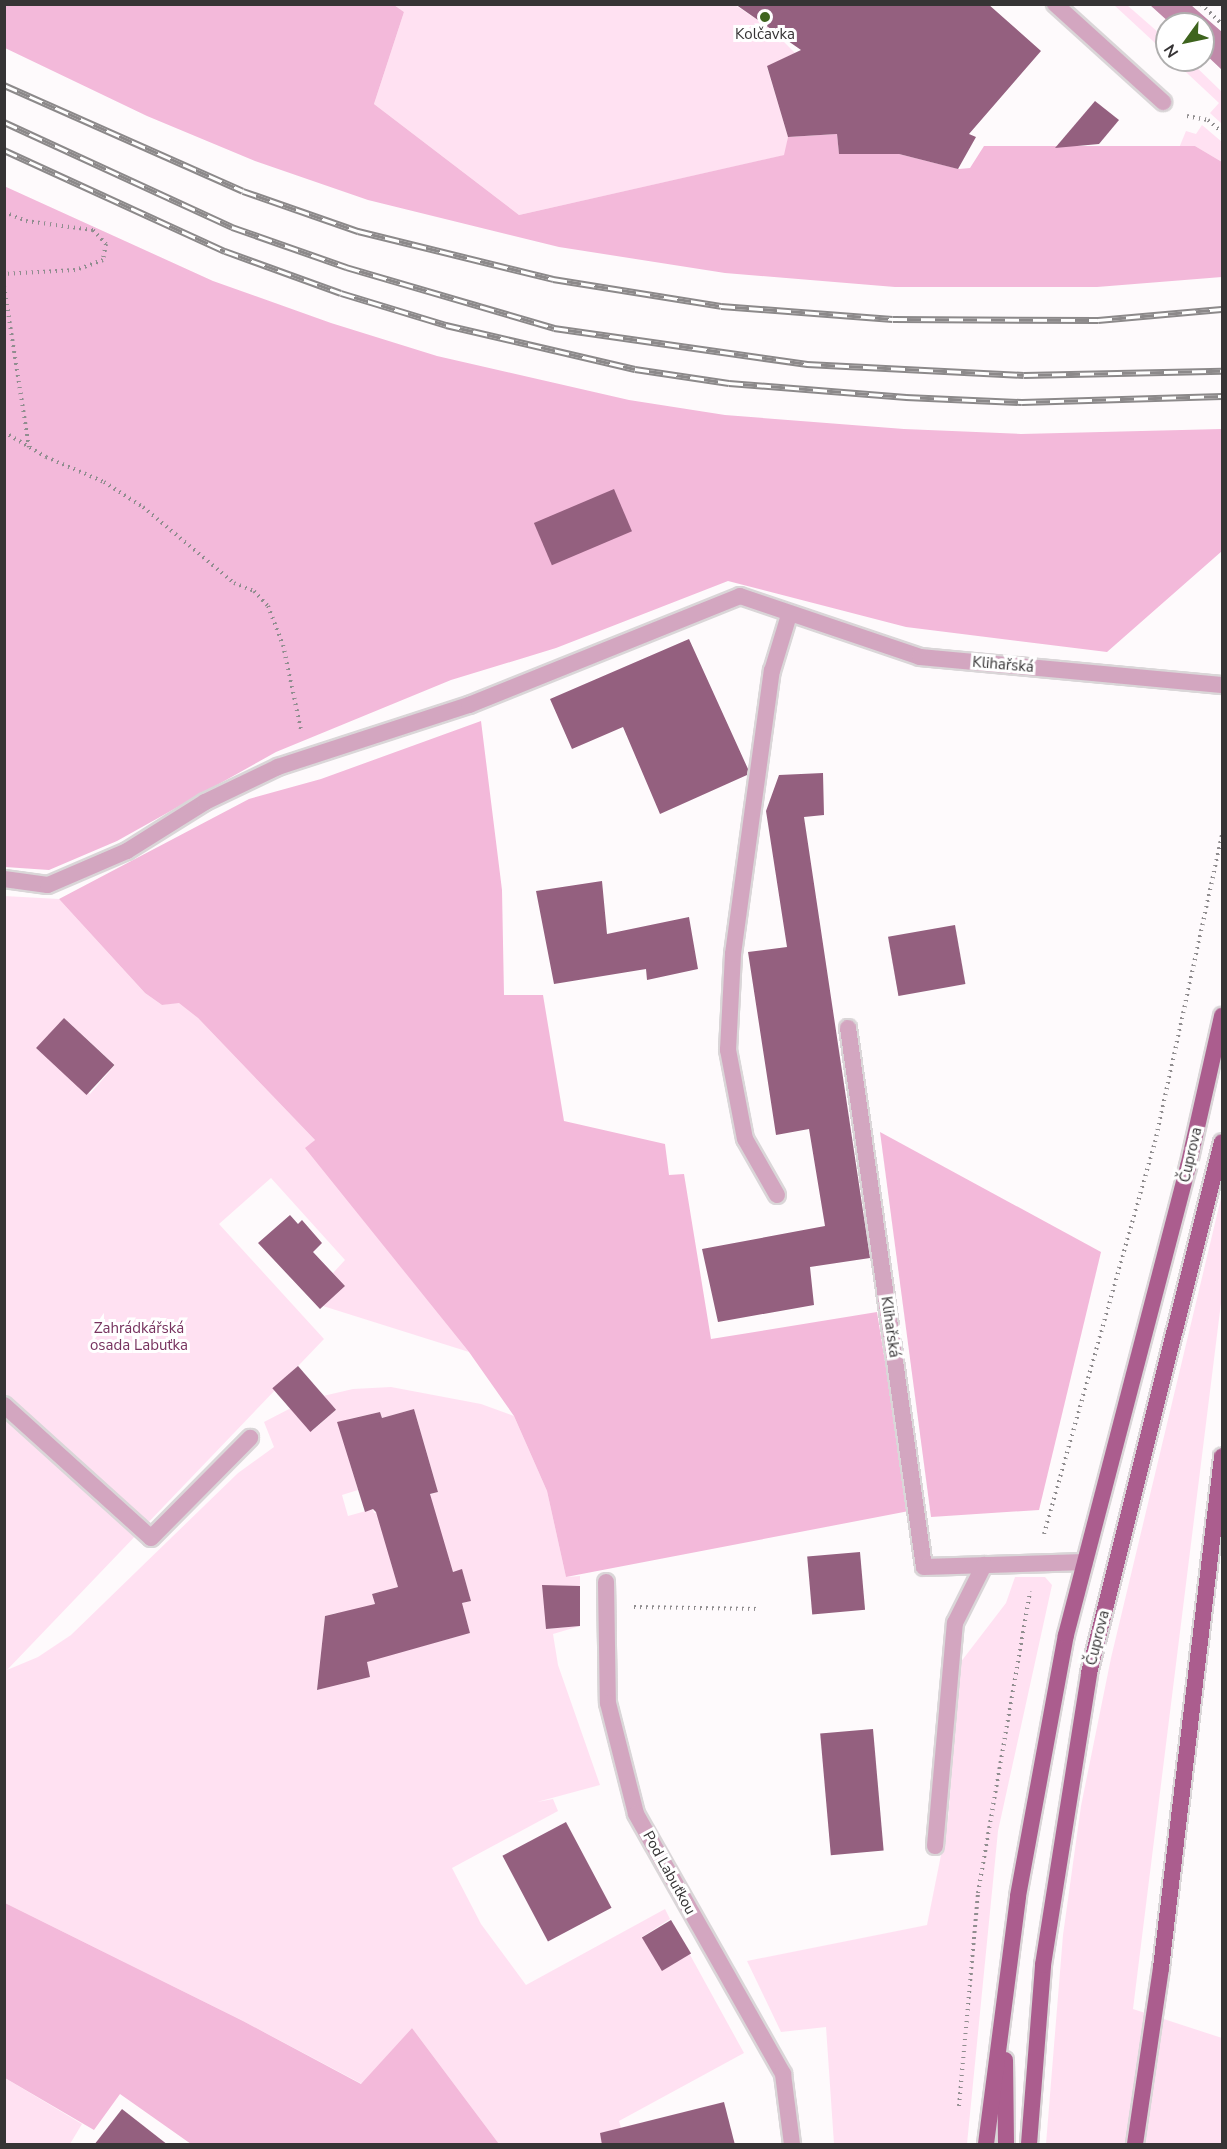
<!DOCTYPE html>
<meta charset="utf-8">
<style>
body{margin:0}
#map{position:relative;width:1227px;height:2149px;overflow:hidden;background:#fefafc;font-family:"Nunito Sans",sans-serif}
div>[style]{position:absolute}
.green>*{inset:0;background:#ffe1f2}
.forest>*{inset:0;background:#f3b9da}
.water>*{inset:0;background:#c089a9}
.building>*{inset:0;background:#94607f;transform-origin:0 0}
.path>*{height:4px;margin-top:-2px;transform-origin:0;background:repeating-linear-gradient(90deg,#908d8f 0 1.5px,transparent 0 6px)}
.roads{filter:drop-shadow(2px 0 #dad6d8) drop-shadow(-2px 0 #dad6d8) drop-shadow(0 2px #dad6d8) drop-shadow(0 -2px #dad6d8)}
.service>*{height:16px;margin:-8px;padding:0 8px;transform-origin:8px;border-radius:8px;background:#d3a6c0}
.minor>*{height:16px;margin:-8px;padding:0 8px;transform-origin:8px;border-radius:8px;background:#d3a6c0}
.primary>*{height:16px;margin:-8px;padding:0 8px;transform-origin:8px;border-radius:8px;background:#ab5d8e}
.rail>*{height:7px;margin-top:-3.5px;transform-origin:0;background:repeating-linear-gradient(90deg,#fff 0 14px,#8c898a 0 28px);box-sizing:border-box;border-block:2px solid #8c898a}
.dots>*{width:16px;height:16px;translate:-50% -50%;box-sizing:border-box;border:3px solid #fff;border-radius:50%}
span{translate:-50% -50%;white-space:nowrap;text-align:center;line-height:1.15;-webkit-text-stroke:6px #fff;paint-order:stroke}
.poi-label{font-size:15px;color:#363435}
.street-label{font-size:15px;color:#363435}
.park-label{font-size:15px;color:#77335f}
.frame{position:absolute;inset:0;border:6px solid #363435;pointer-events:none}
.north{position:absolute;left:1155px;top:12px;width:60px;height:60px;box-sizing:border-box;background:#fff;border:2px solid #afaeae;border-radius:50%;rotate:237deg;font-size:16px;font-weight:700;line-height:24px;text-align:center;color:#363435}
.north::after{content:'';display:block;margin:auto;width:21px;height:27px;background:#3e641e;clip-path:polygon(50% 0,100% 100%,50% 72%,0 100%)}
</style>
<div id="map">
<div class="green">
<i style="clip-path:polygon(394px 5px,735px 5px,771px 29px,795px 53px,767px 67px,788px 137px,785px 155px,519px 215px,374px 104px,404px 12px)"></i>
<i style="clip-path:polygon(1114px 5px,1127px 5px,1167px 40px,1167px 54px)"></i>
<i style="clip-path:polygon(1173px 60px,1189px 60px,1222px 92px,1222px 124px,1210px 113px,1219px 103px)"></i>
<i style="clip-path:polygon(1202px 125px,1222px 142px,1222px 162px,1195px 146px,1179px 148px,1186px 131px,1196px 134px)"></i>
<i style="clip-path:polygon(evenodd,4px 896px,59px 899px,145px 993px,162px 1005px,179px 1002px,198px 1018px,315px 1140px,306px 1148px,469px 1352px,323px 1306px,345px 1286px,333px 1273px,345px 1260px,271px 1178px,219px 1224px,324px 1339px,7px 1670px,38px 1657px,71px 1635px,238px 1473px,274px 1447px,264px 1422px,291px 1408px,312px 1431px,336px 1410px,323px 1396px,353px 1389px,391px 1387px,481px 1404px,514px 1416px,547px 1491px,566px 1577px,580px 1576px,580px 1586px,542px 1586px,547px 1629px,580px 1626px,553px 1634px,558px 1665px,600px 1785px,537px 1802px,553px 1799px,558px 1811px,452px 1868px,481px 1924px,526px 1985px,665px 1909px,670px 1919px,642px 1937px,689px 1953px,744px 2053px,619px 2121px,626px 2144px,499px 2144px,412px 2028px,362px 2084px,243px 2021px,5px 1903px,4px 896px,64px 1018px,115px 1065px,90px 1094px,38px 1050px,64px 1018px,4px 896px,414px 1409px,438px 1492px,374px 1513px,373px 1509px,348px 1516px,342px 1495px,358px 1490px,340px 1429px,349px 1419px,380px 1412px,382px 1418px,414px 1409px,4px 896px,444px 1543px,453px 1572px,462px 1570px,471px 1601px,462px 1603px,470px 1633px,415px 1648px,381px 1626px,372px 1594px,398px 1587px,390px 1559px,444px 1543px,4px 896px,336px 1613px,340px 1628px,358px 1624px,370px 1677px,317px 1690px,325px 1616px,336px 1613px)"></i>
<i style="clip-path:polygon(1222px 1194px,1222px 1295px,1133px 2009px,1222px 2038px,1222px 2144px,1046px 2144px,1063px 1935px,1081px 1806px,1111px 1658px)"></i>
<i style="clip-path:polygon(1015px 1577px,1045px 1577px,1052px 1585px,998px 1831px,967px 2144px,834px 2144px,826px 2027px,781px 2032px,747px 1961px,927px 1925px,948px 1820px,960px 1663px,1006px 1603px)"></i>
<i style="clip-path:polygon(5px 2078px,82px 2124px,70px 2144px,5px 2144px)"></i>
</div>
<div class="forest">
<i style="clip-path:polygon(5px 5px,394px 5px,404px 12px,374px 104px,519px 215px,784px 155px,788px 137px,837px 134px,839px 153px,899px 154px,959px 169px,970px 168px,984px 146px,1195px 146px,1222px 162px,1222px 277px,1097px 287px,895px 287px,725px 273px,559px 247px,368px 200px,255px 161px,147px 116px,5px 48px)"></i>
<i style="clip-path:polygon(4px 186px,213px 281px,331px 323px,437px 356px,629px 400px,725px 415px,904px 429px,1021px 434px,1222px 429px,1222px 551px,1107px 652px,906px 627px,728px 581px,556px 648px,451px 680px,276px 752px,117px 841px,49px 870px,5px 867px)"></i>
<i style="clip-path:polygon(481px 721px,502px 890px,504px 995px,543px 995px,564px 1121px,665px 1144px,669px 1175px,684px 1174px,711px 1339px,877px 1312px,909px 1511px,566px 1577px,547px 1491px,514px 1416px,469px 1352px,305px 1148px,315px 1140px,198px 1018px,179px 1003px,162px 1005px,145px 993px,59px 899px,249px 799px,321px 779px)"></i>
<i style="clip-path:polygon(880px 1132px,1101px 1252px,1039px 1510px,931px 1517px)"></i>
<i style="clip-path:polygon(5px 1903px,243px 2021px,361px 2084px,412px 2028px,499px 2144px,191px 2144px,120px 2094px,94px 2130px,5px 2078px)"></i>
</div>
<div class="water">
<i style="clip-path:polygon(1150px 5px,1191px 5px,1222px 32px,1222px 70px,1203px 52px,1203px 24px,1171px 24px)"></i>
</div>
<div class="building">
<i style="clip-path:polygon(735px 4px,988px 4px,1041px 51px,969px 134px,976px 137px,958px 169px,899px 154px,839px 154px,837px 134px,788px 137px,767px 66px,801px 50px)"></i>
<i style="clip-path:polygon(1095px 101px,1119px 120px,1099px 144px,1055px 148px)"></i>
<i style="left:614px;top:489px;width:46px;height:87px;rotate:67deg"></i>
<i style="clip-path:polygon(689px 639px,748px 769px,747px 775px,660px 814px,623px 727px,572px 749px,550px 699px)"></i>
<i style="clip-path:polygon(823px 773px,824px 815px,804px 817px,870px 1258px,810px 1267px,814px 1305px,718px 1322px,702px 1249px,825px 1226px,809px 1129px,776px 1135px,748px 952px,787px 947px,766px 811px,779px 775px)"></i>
<i style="clip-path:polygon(602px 881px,607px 934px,689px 917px,698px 969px,647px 980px,646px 969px,554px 984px,536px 891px)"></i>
<i style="left:955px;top:925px;width:60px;height:68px;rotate:80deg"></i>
<i style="left:64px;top:1018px;width:69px;height:41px;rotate:43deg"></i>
<i style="clip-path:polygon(290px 1215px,298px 1224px,302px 1220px,322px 1243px,313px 1252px,345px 1286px,320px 1309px,258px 1243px)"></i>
<i style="left:298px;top:1366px;width:58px;height:34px;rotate:49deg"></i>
<i style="clip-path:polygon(414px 1409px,438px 1492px,430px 1494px,453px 1572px,462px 1569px,471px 1601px,462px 1603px,470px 1633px,367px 1662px,370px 1677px,317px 1690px,325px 1616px,375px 1604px,372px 1594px,398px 1587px,376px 1512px,373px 1509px,365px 1512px,337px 1422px,380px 1412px,382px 1418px)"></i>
<i style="left:860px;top:1552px;width:58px;height:53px;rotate:85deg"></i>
<i style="clip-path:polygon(542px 1585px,580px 1586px,580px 1626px,546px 1629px)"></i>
<i style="left:873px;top:1729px;width:122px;height:53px;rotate:85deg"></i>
<i style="left:566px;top:1822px;width:97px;height:72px;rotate:62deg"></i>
<i style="left:671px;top:1920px;width:39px;height:34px;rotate:59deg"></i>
<i style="clip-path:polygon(724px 2102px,735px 2145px,602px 2145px,600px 2133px)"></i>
<i style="clip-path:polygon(122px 2109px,168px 2145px,94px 2145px)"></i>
</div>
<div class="path">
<i style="left:1201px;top:4px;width:29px;rotate:44deg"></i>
<i style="left:1187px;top:116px;width:21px;rotate:11deg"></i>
<i style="left:1208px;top:120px;width:18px;rotate:41deg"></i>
<i style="left:4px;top:212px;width:24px;rotate:22deg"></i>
<i style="left:26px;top:221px;width:68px;rotate:7.7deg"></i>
<i style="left:93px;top:230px;width:19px;rotate:47deg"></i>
<i style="left:106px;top:244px;width:16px;rotate:101deg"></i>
<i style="left:103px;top:260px;width:30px;rotate:160deg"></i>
<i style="left:75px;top:270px;width:71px;rotate:176.8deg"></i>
<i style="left:4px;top:286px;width:163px;rotate:81.2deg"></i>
<i style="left:4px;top:432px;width:49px;rotate:30.8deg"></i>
<i style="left:46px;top:457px;width:63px;rotate:23.3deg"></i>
<i style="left:104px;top:482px;width:46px;rotate:32.7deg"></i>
<i style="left:143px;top:507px;width:119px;rotate:39.9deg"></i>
<i style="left:234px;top:583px;width:22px;rotate:22deg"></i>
<i style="left:254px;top:591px;width:21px;rotate:47deg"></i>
<i style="left:268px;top:606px;width:42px;rotate:69deg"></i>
<i style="left:283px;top:645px;width:87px;rotate:78deg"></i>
<i style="left:1044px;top:1534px;width:407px;rotate:-74.2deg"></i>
<i style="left:1155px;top:1142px;width:315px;rotate:-77.7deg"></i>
<i style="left:634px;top:1607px;width:126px;rotate:0.9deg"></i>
<i style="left:959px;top:2106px;width:214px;rotate:-84.9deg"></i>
<i style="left:978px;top:1893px;width:306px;rotate:-80.2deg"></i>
</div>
<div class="roads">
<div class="service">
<i style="left:848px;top:1028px;width:544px;rotate:81.97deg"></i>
<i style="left:924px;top:1567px;width:161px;rotate:-1.8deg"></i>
<i style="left:777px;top:1195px;width:64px;rotate:-119.7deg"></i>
<i style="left:745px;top:1139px;width:91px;rotate:-100.8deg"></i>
<i style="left:728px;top:1050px;width:96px;rotate:-87deg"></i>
<i style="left:733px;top:954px;width:286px;rotate:-82.2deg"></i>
<i style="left:772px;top:671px;width:59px;rotate:-73.1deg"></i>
<i style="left:935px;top:1846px;width:224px;rotate:-84.9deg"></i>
<i style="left:955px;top:1623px;width:65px;rotate:-63.4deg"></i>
</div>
<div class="minor">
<i style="left:1055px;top:4px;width:146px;rotate:42.2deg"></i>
<i style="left:4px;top:879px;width:44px;rotate:7.8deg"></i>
<i style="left:48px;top:885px;width:86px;rotate:-23.3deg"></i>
<i style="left:127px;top:851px;width:92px;rotate:-32.1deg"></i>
<i style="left:205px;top:802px;width:81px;rotate:-25.6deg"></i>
<i style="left:278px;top:767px;width:201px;rotate:-18deg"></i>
<i style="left:469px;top:705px;width:292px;rotate:-21.9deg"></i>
<i style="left:740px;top:596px;width:190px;rotate:18.7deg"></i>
<i style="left:920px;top:657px;width:303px;rotate:5.3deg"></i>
<i style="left:4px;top:1405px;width:198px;rotate:42.1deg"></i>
<i style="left:151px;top:1538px;width:141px;rotate:-45.3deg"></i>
<i style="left:606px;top:1582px;width:121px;rotate:89.1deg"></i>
<i style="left:608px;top:1703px;width:114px;rotate:75.8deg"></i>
<i style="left:636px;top:1814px;width:299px;rotate:60.5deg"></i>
<i style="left:783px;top:2074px;width:71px;rotate:82.7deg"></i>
</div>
<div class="primary">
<i style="left:1005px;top:2060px;width:84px;rotate:89.3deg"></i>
<i style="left:986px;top:2144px;width:250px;rotate:-82.6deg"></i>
<i style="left:1018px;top:1896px;width:265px;rotate:-79.6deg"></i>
<i style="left:1066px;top:1635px;width:484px;rotate:-75.4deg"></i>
<i style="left:1188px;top:1167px;width:155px;rotate:-77.3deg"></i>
<i style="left:1029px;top:2144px;width:180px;rotate:-85.5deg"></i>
<i style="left:1043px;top:1965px;width:296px;rotate:-81deg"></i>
<i style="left:1089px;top:1673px;width:547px;rotate:-75.94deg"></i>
<i style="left:1135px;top:2144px;width:178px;rotate:-81.6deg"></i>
<i style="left:1161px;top:1968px;width:515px;rotate:-83.19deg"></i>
</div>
</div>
<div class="rail">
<i style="left:4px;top:85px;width:261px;rotate:23.9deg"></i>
<i style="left:243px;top:191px;width:122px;rotate:19.2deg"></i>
<i style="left:358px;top:231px;width:201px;rotate:13.8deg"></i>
<i style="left:553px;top:279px;width:170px;rotate:9.1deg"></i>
<i style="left:721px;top:306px;width:172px;rotate:4.3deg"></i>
<i style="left:893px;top:319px;width:205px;rotate:0.3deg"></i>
<i style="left:1098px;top:320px;width:124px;rotate:-5.1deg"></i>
<i style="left:4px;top:122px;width:251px;rotate:24.7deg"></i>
<i style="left:232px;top:227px;width:121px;rotate:19.3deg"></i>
<i style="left:346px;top:267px;width:217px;rotate:16.3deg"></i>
<i style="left:554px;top:328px;width:256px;rotate:8.1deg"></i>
<i style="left:807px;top:364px;width:217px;rotate:2.9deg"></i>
<i style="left:1024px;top:375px;width:198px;rotate:-1.2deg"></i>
<i style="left:4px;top:150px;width:243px;rotate:24.6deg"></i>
<i style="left:225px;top:251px;width:123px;rotate:19.9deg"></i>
<i style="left:341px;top:293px;width:110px;rotate:16.9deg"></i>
<i style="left:446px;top:325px;width:194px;rotate:13.1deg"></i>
<i style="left:635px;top:369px;width:95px;rotate:8.5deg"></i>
<i style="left:729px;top:383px;width:178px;rotate:4.5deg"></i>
<i style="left:906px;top:397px;width:116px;rotate:2.5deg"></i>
<i style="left:1022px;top:402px;width:200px;rotate:-1.7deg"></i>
</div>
<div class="dots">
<i style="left:765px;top:17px;background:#3e641e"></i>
</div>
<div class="poi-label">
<span style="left:765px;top:35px">Kolčavka</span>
</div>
<div class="street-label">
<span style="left:1003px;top:665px;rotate:5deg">Klihařská</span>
<span style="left:1191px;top:1155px;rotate:-77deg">Čuprova</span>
<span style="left:890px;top:1327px;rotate:82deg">Klihařská</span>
<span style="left:1098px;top:1638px;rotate:-76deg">Čuprova</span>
<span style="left:669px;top:1873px;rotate:61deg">Pod Labuťkou</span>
</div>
<div class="park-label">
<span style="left:139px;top:1337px">Zahrádkářská<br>osada Labuťka</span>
</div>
<div class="frame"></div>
<div class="north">N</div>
</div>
